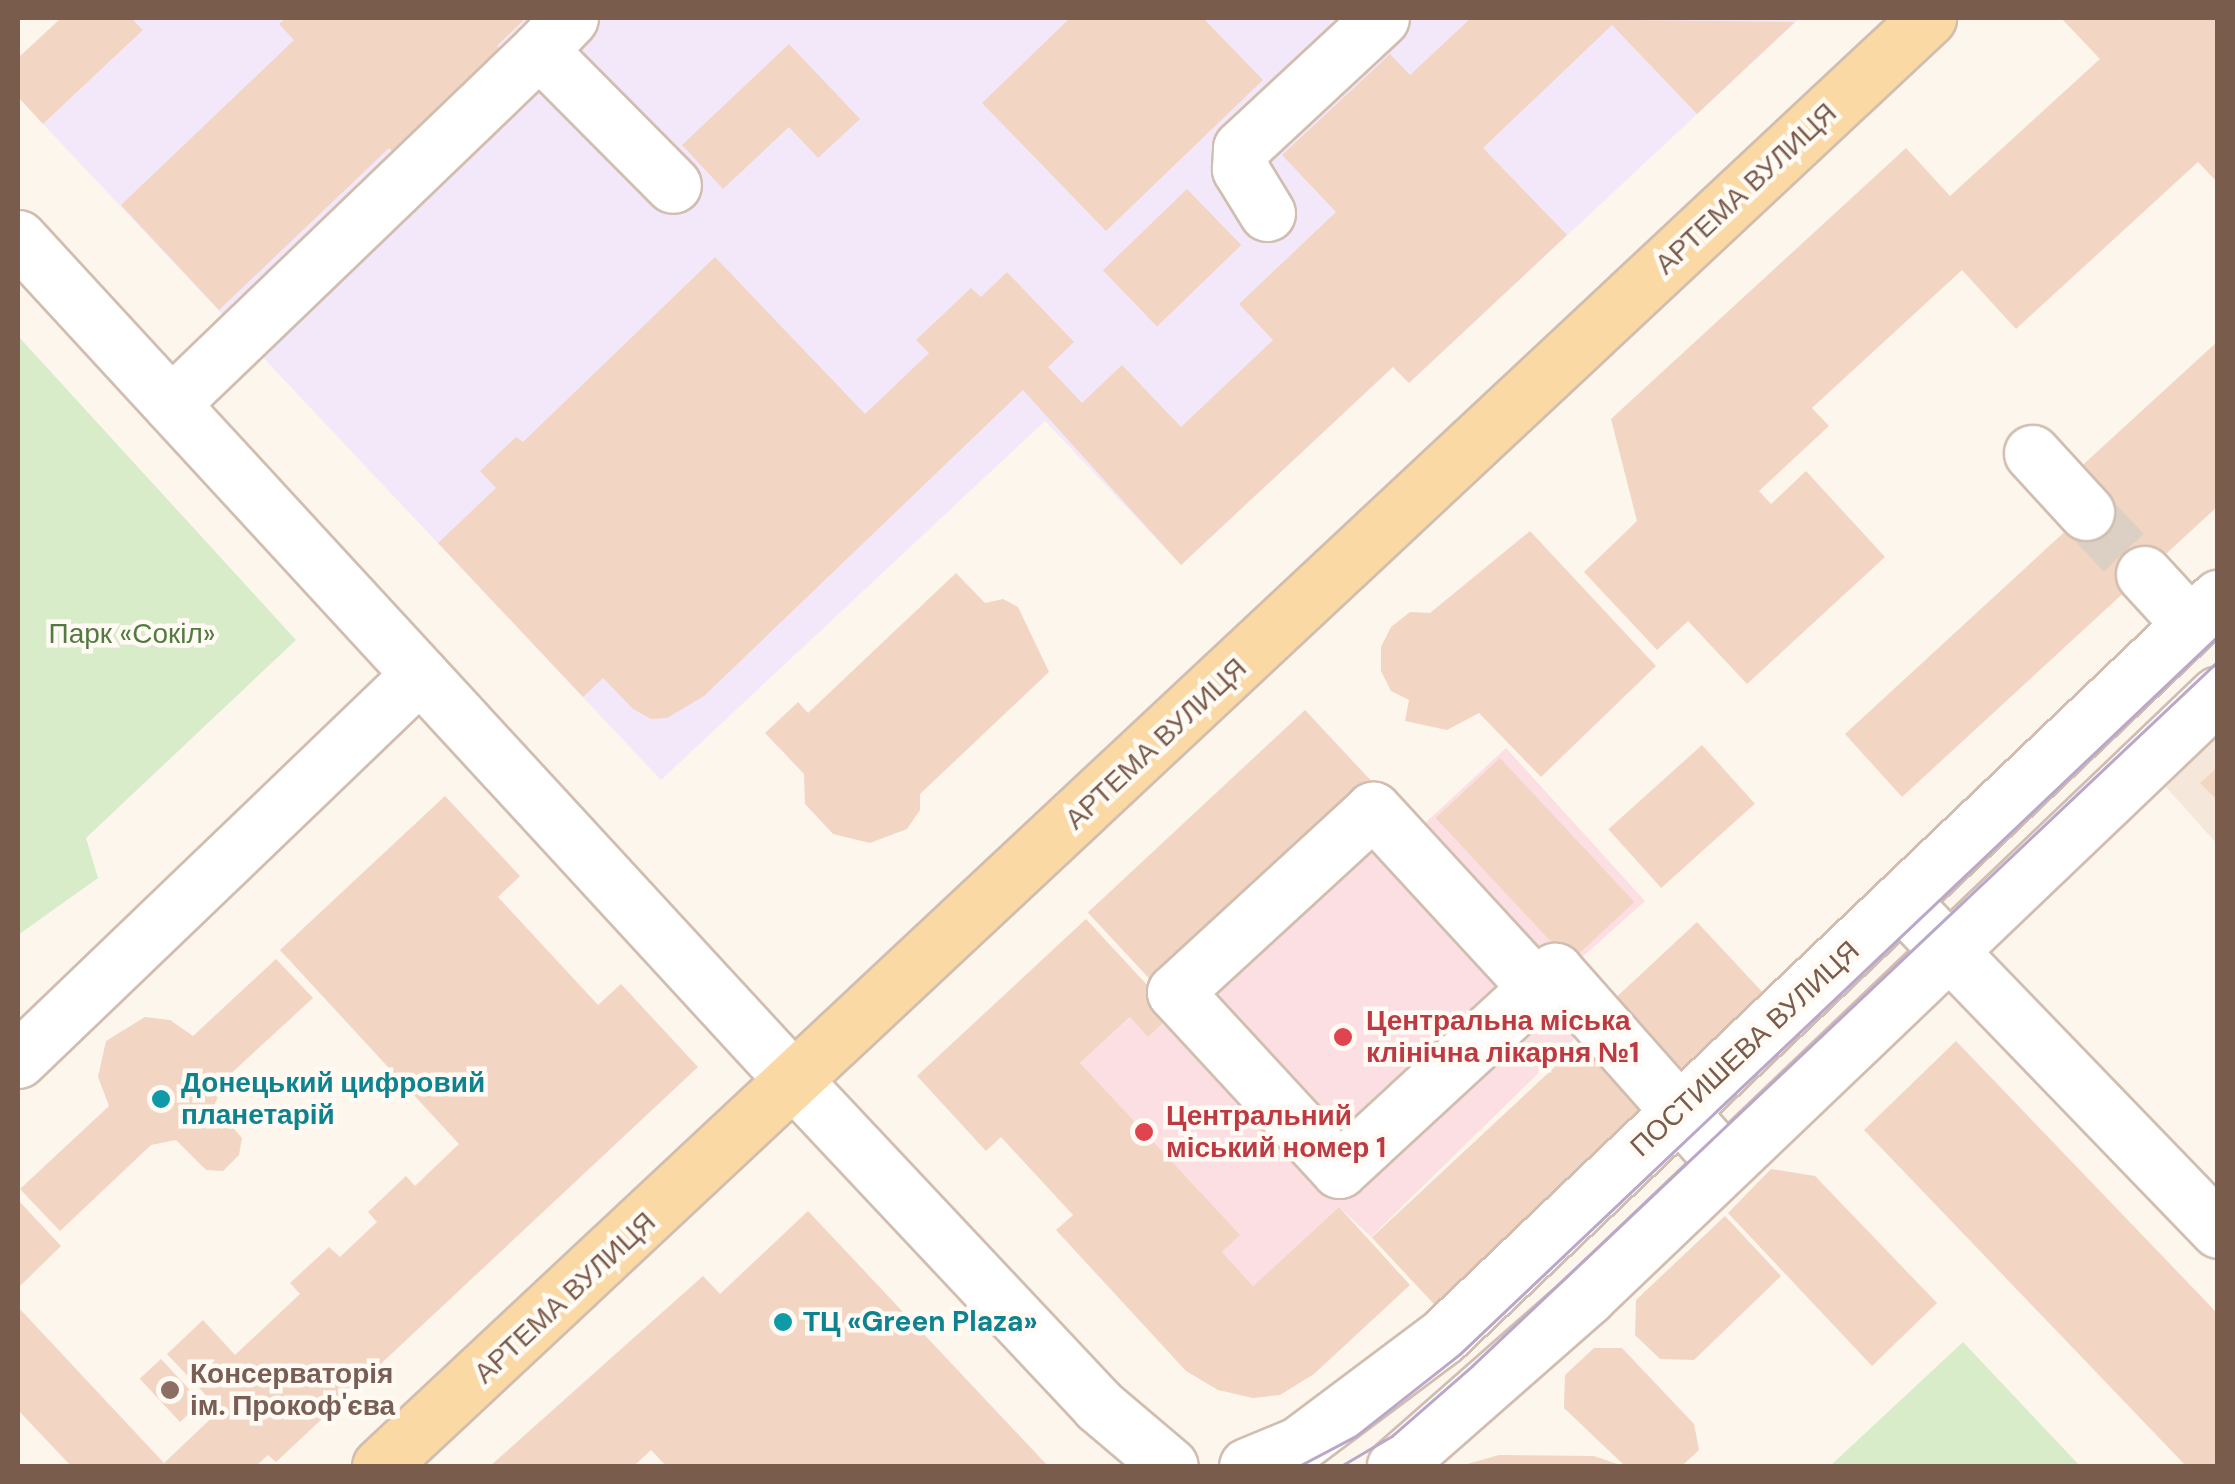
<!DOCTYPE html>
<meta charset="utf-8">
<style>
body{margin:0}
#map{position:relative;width:2235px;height:1484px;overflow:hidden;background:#fdf6ec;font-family:"DM Sans",sans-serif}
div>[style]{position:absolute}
.residential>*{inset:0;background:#f5e8da}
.education>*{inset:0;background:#f3e8fa}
.medical>*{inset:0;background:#fbdfe3}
.green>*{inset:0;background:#d8ecc9}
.building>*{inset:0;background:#f3d5c3;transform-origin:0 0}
.minor-tunnel>*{height:55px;margin-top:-27.5px;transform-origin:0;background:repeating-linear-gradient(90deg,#dcd0c4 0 55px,transparent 0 83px)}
.roads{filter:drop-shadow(2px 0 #d1beb0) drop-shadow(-2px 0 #d1beb0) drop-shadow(0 2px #d1beb0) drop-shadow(0 -2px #d1beb0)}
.minor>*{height:55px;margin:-27.5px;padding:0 27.5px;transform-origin:27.5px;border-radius:27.5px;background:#fff}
.major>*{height:55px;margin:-27.5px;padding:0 27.5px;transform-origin:27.5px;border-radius:27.5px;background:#fbd9a5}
.tram>*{height:2.5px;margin:-1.25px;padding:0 1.25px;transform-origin:1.25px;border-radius:1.25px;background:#b9a8c9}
.dots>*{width:28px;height:28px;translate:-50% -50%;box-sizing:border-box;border:5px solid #fffaf3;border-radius:50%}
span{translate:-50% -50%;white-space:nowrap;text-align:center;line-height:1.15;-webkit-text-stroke:9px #fffaf3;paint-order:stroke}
.street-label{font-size:28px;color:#7a5c4d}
.park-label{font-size:28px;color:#537a41}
.health-label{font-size:28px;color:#be3a42;font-weight:700}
.left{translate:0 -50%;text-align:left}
.culture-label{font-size:28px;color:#0d838f;font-weight:700}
.education-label{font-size:28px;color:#785e54;font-weight:700}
.frame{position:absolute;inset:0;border:20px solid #7a5c4d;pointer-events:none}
</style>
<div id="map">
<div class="residential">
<i style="clip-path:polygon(2217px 737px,2217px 844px,2166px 787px)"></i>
</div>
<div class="education">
<i style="clip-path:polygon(131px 18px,1800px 18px,1409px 383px,1393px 367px,1181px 565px,1045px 421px,661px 780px,43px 124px,142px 31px)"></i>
</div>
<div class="medical">
<i style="clip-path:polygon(1506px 748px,1645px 901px,1571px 967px,1603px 1010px,1371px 1237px,1339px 1207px,1253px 1286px,1222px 1252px,1239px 1235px,1080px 1063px,1383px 787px,1421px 827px)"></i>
</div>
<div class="green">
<i style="clip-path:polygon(18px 336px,296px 640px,86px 838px,98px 878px,18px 935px)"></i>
<i style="clip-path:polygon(1963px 1342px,2080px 1466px,1830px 1466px)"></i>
</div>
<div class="building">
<i style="clip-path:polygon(61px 18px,131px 18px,143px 30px,43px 124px,18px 97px,18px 58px)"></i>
<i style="clip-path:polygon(286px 18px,526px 18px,497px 46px,508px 56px,399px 159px,389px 148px,219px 310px,121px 205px,294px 40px,279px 24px)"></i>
<i style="clip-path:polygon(1070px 18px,1203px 18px,1263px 80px,1106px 231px,982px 103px)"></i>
<i style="clip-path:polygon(1471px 18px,1795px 22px,1697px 114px,1612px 25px,1483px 148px,1567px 235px,1409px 383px,1393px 367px,1181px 565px,1023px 390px,704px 696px,667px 718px,651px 719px,633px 709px,603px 678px,583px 697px,438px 543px,496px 488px,480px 471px,516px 437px,523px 442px,715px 257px,865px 414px,929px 353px,916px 340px,971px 288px,981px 297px,1007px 272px,1074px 342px,1048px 367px,1082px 403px,1122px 365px,1181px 427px,1273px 340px,1239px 304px,1336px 212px,1282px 155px,1390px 54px,1410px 75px)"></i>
<i style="clip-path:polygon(2061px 18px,2218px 18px,2218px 183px,2198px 162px,2016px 329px,1962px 270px,1812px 408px,1829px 426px,1759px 491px,1771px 504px,1806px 471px,1885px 557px,1747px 684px,1688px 621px,1657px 650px,1584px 572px,1637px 521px,1611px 419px,1906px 148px,1950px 196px,2100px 59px)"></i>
<i style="clip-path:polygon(789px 44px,860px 119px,818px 158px,789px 127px,723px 189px,682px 145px)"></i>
<i style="left:1187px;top:189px;width:78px;height:117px;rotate:46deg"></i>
<i style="clip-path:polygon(2218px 341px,2218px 506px,1902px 797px,1845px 734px,2099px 500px,2074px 473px)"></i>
<i style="clip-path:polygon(1530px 531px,1656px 666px,1541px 777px,1479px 713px,1447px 730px,1405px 721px,1409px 700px,1391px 691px,1381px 671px,1381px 647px,1391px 627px,1410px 612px,1430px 613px)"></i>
<i style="clip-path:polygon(956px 573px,985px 603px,1003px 599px,1018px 607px,1049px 672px,920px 794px,920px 810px,907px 829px,870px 843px,833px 834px,805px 804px,804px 774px,765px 733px,798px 702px,808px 713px)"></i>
<i style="left:1305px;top:710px;width:101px;height:297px;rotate:47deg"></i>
<i style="left:1702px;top:745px;width:79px;height:126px;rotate:48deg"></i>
<i style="left:1500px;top:758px;width:197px;height:88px;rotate:47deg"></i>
<i style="clip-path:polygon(2218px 767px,2218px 801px,2200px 783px)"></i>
<i style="clip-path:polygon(445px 796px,520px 876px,498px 897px,598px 1005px,621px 984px,698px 1067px,276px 1462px,268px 1455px,256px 1466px,71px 1466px,18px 1410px,18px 1307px,164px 1463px,220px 1410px,167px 1354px,203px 1320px,235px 1355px,300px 1294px,290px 1283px,329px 1247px,340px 1257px,377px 1222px,368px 1212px,406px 1176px,415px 1186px,459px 1144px,280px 950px)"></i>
<i style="clip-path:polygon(1086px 919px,1173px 1013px,1148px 1037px,1130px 1017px,1080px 1063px,1240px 1235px,1222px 1252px,1253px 1286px,1339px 1207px,1410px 1285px,1314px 1374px,1280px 1395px,1253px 1398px,1218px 1390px,1186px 1371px,1056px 1230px,1073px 1215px,1001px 1137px,986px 1151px,917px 1076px)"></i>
<i style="left:1697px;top:922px;width:96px;height:129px;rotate:47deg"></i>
<i style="clip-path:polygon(276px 959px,313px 998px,225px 1079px,214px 1106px,242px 1138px,239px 1155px,223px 1171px,206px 1170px,176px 1140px,151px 1145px,60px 1231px,20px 1189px,109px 1106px,98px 1077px,106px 1041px,145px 1017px,170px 1020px,193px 1036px)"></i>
<i style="left:1589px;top:1035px;width:91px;height:297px;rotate:47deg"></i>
<i style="clip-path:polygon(1956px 1041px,2218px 1314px,2218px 1466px,2186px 1466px,1864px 1130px)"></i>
<i style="clip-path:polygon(1771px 1169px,1815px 1176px,1937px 1303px,1872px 1366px,1728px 1213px)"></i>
<i style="clip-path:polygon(18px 1200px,61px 1246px,18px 1288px)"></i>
<i style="clip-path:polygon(808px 1211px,1048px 1466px,666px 1466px,651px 1450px,634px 1466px,490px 1466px,703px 1276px,720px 1294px)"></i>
<i style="clip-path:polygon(1725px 1216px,1781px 1276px,1694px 1360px,1660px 1359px,1635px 1335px,1636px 1300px)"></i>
<i style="clip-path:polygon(1594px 1348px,1622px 1348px,1694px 1424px,1699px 1450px,1682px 1466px,1625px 1466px,1564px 1408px,1565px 1375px)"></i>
<i style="left:161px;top:1359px;width:59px;height:29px;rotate:47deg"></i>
<i style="clip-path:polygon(1499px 1455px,1594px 1456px,1623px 1466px,1460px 1466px)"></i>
</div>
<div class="minor-tunnel">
<i style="left:2086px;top:512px;width:85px;rotate:46.9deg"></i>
</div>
<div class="roads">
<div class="minor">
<i style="left:570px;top:18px;width:45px;rotate:134.1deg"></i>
<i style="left:539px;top:50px;width:190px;rotate:45.2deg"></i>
<i style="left:1267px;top:213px;width:52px;rotate:-121.5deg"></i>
<i style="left:1240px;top:169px;width:21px;rotate:-87deg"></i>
<i style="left:1241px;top:148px;width:191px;rotate:-42.9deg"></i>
<i style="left:18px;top:238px;width:1149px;rotate:47.36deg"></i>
<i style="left:796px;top:1083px;width:441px;rotate:46.8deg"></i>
<i style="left:1098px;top:1405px;width:94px;rotate:40.3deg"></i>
<i style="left:171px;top:404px;width:511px;rotate:-43.89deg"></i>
<i style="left:2032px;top:453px;width:80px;rotate:47.5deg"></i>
<i style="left:2144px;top:574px;width:68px;rotate:47.4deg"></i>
<i style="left:1921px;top:922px;width:428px;rotate:46deg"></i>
<i style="left:1536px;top:987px;width:241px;rotate:-132.6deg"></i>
<i style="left:1373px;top:810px;width:269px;rotate:137.4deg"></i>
<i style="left:1175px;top:992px;width:242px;rotate:47.3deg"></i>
<i style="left:1339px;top:1170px;width:294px;rotate:-42.7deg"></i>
<i style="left:1555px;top:971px;width:255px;rotate:48.5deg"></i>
<i style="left:18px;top:1060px;width:557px;rotate:-43.84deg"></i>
<i style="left:1247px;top:1466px;width:55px;rotate:-22.4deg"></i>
<i style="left:1298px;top:1445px;width:180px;rotate:-36.9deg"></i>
<i style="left:1442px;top:1337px;width:1072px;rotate:-43.6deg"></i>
<i style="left:1395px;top:1466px;width:254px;rotate:-41.3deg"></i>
<i style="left:1586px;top:1298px;width:874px;rotate:-43.7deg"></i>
</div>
<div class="major">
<i style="left:380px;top:1466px;width:2120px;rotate:-43.09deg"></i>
</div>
</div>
<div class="tram">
<i style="left:1299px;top:1466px;width:64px;rotate:-27.8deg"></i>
<i style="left:1356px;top:1436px;width:132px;rotate:-38.3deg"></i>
<i style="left:1460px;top:1354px;width:1044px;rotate:-43.45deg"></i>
<i style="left:1341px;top:1466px;width:59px;rotate:-30.5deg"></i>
<i style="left:1392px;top:1436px;width:106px;rotate:-41.2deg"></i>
<i style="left:1472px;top:1366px;width:1026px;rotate:-43.38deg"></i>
</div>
<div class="dots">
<i style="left:1343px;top:1037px;background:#e0444e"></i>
<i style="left:161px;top:1099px;background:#0f9aa8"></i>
<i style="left:1144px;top:1132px;background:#e0444e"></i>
<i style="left:783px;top:1322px;background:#0f9aa8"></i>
<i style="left:170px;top:1390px;background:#8d6e63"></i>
</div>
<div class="street-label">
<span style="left:1746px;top:189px;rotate:-43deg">АРТЕМА ВУЛИЦЯ</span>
<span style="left:1156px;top:744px;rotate:-43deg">АРТЕМА ВУЛИЦЯ</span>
<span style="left:1745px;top:1049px;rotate:-43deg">ПОСТИШЕВА ВУЛИЦЯ</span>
<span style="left:565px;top:1298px;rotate:-43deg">АРТЕМА ВУЛИЦЯ</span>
</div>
<div class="park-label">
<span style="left:132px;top:634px">Парк «Сокіл»</span>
</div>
<div class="health-label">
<span class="left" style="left:1366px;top:1037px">Центральна міська<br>клінічна лікарня №1</span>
<span class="left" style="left:1166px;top:1132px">Центральний<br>міський номер 1</span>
</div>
<div class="culture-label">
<span class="left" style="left:181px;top:1099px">Донецький цифровий<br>планетарій</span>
<span class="left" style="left:803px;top:1322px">ТЦ «Green Plaza»</span>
</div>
<div class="education-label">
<span class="left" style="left:190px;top:1390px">Консерваторія<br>ім. Прокоф'єва</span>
</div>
<div class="frame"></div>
</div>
